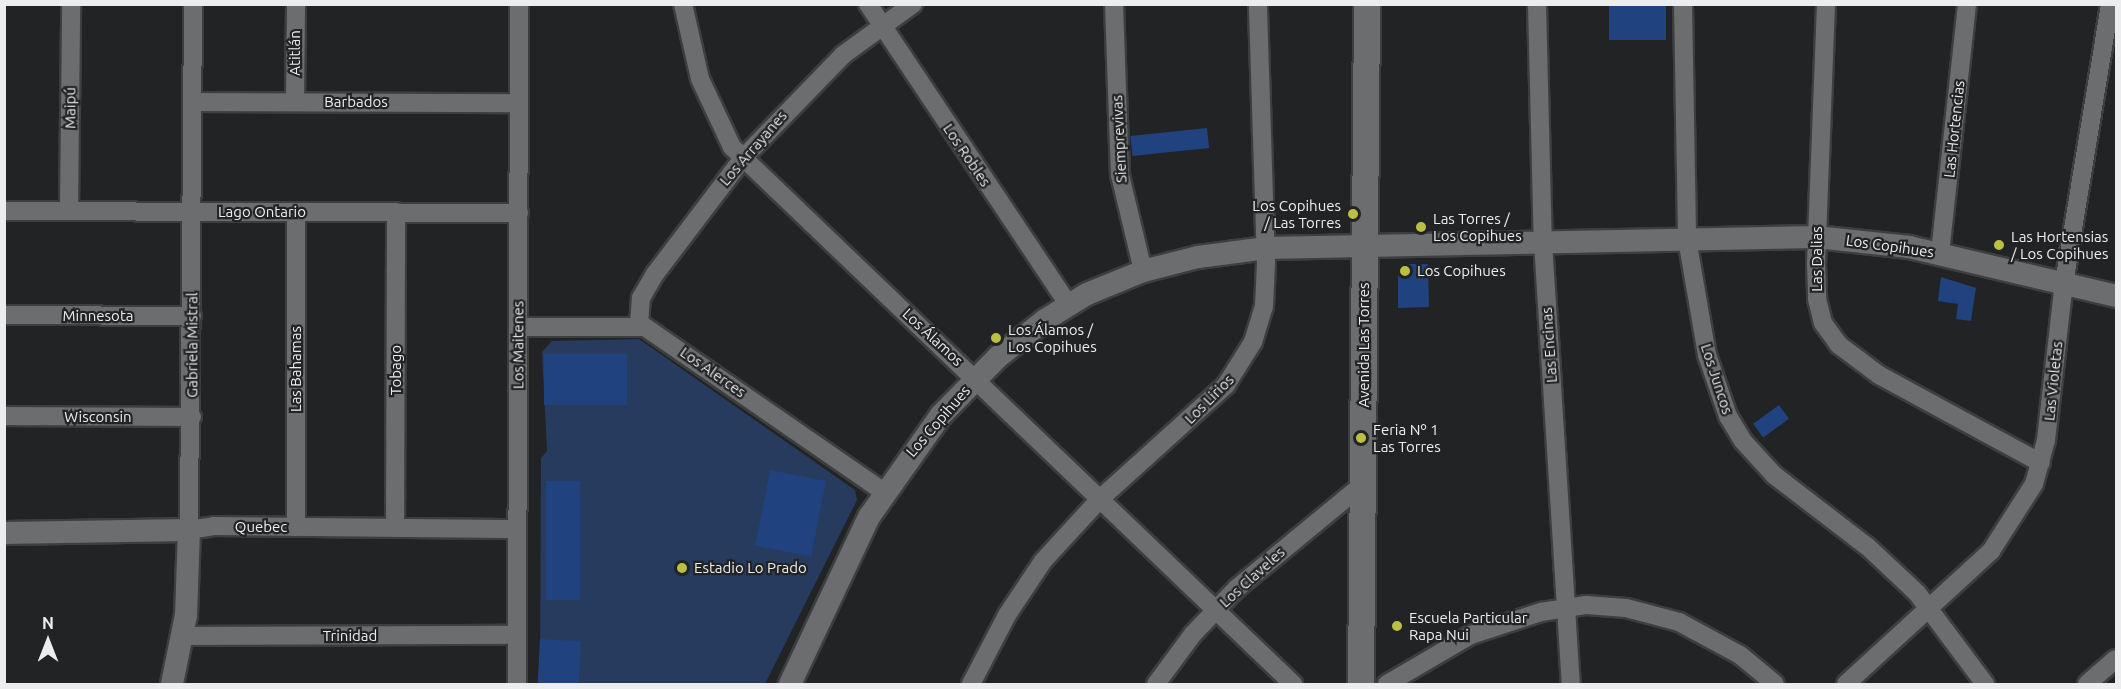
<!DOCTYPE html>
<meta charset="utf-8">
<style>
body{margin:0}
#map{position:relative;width:2121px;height:689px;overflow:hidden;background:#222325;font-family:Ubuntu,sans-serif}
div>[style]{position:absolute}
.green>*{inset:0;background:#273b5f}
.building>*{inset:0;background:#20427f;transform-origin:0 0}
.roads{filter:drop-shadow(2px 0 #3c3e3f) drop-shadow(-2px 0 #3c3e3f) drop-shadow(0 2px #3c3e3f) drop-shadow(0 -2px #3c3e3f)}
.minor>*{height:18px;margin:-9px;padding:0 9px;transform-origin:9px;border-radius:9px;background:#6b6d6f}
.tertiary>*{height:22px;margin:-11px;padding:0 11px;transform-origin:11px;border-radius:11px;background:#6b6d6f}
.secondary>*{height:26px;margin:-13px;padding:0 13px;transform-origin:13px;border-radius:13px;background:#6b6d6f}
.dots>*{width:16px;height:16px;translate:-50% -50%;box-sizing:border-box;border:3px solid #222325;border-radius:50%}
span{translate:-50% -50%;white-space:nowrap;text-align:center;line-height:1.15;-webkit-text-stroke:4.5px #222325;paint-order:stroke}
.street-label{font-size:15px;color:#ecedee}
.poi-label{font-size:15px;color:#ecedee}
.right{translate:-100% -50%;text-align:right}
.left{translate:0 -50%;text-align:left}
.frame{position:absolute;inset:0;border:6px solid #ecedee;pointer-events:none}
.north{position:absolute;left:18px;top:611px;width:60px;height:60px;-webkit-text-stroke:4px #222325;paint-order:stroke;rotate:0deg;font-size:16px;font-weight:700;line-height:24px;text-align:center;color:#ecedee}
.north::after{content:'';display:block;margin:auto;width:21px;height:27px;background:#ecedee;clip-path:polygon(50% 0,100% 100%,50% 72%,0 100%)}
</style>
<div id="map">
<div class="green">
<i style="clip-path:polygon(639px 339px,855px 490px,857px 500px,765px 684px,540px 684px,541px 458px,547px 451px,542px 352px,552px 341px)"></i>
</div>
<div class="building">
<i style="left:1609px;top:4px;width:57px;height:36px"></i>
<i style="left:1207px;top:128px;width:20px;height:77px;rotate:84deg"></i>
<i style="clip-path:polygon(1404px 264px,1428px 264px,1429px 307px,1398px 308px,1398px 273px)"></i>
<i style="clip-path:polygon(1941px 277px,1976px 288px,1971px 321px,1956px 319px,1958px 304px,1938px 301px)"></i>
<i style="left:544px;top:354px;width:83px;height:51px"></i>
<i style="left:1779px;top:405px;width:17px;height:32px;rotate:54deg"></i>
<i style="left:770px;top:470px;width:57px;height:77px;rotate:11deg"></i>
<i style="left:546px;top:481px;width:34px;height:119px"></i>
<i style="left:540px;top:639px;width:41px;height:45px;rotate:3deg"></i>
</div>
<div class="roads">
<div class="minor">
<i style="left:193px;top:4px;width:526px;rotate:90.44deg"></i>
<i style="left:189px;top:530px;width:25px;rotate:-9deg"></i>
<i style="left:214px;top:526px;width:303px;rotate:0.6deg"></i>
<i style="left:683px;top:4px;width:77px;rotate:77.2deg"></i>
<i style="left:700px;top:79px;width:75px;rotate:64.8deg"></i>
<i style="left:732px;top:147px;width:777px;rotate:43.75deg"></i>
<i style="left:868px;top:4px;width:362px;rotate:56.3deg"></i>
<i style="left:1114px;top:4px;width:171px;rotate:88deg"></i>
<i style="left:1120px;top:175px;width:99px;rotate:76.5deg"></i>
<i style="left:1537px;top:4px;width:238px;rotate:88.6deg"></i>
<i style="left:1543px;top:242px;width:443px;rotate:86.4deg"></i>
<i style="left:1683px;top:4px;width:235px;rotate:89deg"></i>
<i style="left:1687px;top:239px;width:118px;rotate:80.2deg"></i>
<i style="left:1707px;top:355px;width:65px;rotate:71deg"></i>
<i style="left:1728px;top:416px;width:29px;rotate:59deg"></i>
<i style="left:1743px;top:441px;width:46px;rotate:47.6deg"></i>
<i style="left:1774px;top:475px;width:118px;rotate:37.5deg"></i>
<i style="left:1868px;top:547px;width:67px;rotate:43.2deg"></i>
<i style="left:1917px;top:593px;width:114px;rotate:53.2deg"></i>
<i style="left:1826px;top:4px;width:260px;rotate:92.2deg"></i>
<i style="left:1816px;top:264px;width:35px;rotate:88deg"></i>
<i style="left:1817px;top:299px;width:25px;rotate:76deg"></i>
<i style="left:1823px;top:323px;width:27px;rotate:54deg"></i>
<i style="left:1839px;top:345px;width:50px;rotate:36.9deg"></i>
<i style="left:1879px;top:375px;width:184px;rotate:28.5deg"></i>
<i style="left:193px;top:102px;width:326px;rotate:0.2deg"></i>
<i style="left:295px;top:102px;width:98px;rotate:-89.4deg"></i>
<i style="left:4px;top:211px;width:515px;rotate:0.22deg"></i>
<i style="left:69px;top:211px;width:207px;rotate:-89.4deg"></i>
<i style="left:1940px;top:253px;width:250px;rotate:-83.8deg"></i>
<i style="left:4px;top:315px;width:188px;rotate:0.3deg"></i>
<i style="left:639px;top:325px;width:27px;rotate:-86deg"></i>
<i style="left:641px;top:298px;width:28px;rotate:-60deg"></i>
<i style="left:655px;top:274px;width:146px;rotate:-52.8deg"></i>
<i style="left:743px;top:158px;width:144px;rotate:-45.8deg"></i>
<i style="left:843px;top:55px;width:87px;rotate:-36.1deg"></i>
<i style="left:518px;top:327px;width:127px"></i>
<i style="left:645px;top:327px;width:290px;rotate:34.6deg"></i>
<i style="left:4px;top:416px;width:188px;rotate:0.3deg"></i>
<i style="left:296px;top:527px;width:315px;rotate:-90deg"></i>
<i style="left:395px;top:528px;width:316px;rotate:-89.8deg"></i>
<i style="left:183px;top:636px;width:334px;rotate:-0.2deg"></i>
<i style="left:517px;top:684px;width:680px;rotate:-89.83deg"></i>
<i style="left:971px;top:684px;width:78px;rotate:-62.4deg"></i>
<i style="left:1007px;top:615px;width:65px;rotate:-56.3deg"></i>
<i style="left:1043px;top:561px;width:86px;rotate:-47.4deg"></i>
<i style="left:1101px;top:498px;width:169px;rotate:-42.1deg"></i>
<i style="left:1226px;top:385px;width:51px;rotate:-57.9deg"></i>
<i style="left:1253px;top:342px;width:37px;rotate:-73deg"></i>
<i style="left:1264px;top:307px;width:44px;rotate:-87.4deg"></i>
<i style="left:1266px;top:263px;width:259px;rotate:-91.8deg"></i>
<i style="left:1156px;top:684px;width:62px;rotate:-53.5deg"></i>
<i style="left:1193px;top:634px;width:64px;rotate:-46.3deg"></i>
<i style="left:1237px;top:588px;width:163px;rotate:-39.5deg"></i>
<i style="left:1387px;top:684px;width:97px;rotate:-30.3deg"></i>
<i style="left:1471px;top:635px;width:74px;rotate:-18.2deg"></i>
<i style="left:1541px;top:612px;width:46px;rotate:-8.8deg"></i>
<i style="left:1586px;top:605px;width:40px;rotate:4.3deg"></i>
<i style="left:1626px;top:608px;width:55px;rotate:14.8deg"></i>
<i style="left:1679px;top:622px;width:69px;rotate:28.4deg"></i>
<i style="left:1740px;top:655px;width:45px;rotate:39.6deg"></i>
<i style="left:1846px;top:684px;width:197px;rotate:-42.5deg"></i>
<i style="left:1991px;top:551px;width:80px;rotate:-57.3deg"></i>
<i style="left:2034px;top:484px;width:46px;rotate:-74.7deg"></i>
<i style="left:2046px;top:440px;width:158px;rotate:-83.5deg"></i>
<i style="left:2064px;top:283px;width:283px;rotate:-80.6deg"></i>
<i style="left:2087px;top:684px;width:38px;rotate:-41deg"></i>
</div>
<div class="tertiary">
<i style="left:4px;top:533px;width:185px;rotate:-0.9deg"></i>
<i style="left:189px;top:530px;width:85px;rotate:92deg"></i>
<i style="left:186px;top:615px;width:70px;rotate:101.5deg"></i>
<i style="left:790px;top:684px;width:185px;rotate:-64.7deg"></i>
<i style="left:869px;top:517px;width:125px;rotate:-54.8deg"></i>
<i style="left:941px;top:415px;width:81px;rotate:-45.5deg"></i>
<i style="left:998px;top:357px;width:60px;rotate:-38.2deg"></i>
<i style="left:1045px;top:320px;width:49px;rotate:-31.8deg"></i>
<i style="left:1087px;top:294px;width:61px;rotate:-22.3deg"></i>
<i style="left:1143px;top:271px;width:57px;rotate:-14.3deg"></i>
<i style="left:1198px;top:257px;width:69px;rotate:-7.5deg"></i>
<i style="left:1266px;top:248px;width:550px;rotate:-1.15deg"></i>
<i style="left:1816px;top:237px;width:94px;rotate:6.1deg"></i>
<i style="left:1909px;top:247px;width:213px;rotate:13.3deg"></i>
</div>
<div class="secondary">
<i style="left:1361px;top:684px;width:680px;rotate:-89.49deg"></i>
</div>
</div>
<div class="dots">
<i style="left:1353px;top:214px;background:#bbc044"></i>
<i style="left:1421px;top:227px;background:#bbc044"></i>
<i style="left:1999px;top:245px;background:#bbc044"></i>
<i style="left:1405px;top:271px;background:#bbc044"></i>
<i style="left:996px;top:338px;background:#bbc044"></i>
<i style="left:1361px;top:438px;background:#bbc044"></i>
<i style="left:682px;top:568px;background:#bbc044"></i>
<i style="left:1397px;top:626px;background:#bbc044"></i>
</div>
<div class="street-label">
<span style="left:295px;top:53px;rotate:-90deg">Atitlán</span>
<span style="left:356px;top:102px">Barbados</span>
<span style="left:70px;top:108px;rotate:-90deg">Maipú</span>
<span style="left:1954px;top:129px;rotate:-84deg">Las Hortencias</span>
<span style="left:1119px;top:139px;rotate:-93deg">Siemprevivas</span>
<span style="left:753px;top:148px;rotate:-49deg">Los Arrayanes</span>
<span style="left:967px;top:155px;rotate:56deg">Los Robles</span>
<span style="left:262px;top:212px">Lago Ontario</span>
<span style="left:1890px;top:246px;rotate:8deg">Los Copihues</span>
<span style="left:1817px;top:259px;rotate:-90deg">Las Dalias</span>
<span style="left:98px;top:316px">Minnesota</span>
<span style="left:933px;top:337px;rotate:43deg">Los Álamos</span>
<span style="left:192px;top:345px;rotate:-90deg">Gabriela Mistral</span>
<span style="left:518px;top:345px;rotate:-90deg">Los Maitenes</span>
<span style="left:1364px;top:345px;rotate:-90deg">Avenida Las Torres</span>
<span style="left:1549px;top:345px;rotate:-94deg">Las Encinas</span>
<span style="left:296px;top:369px;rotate:-90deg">Las Bahamas</span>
<span style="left:396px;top:370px;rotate:-90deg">Tobago</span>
<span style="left:713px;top:372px;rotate:35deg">Los Alerces</span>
<span style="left:1717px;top:379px;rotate:72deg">Los Juncos</span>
<span style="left:2053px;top:381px;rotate:-84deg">Las Violetas</span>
<span style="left:1209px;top:399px;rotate:-45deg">Los Lirios</span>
<span style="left:98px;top:417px">Wisconsin</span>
<span style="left:938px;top:421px;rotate:-49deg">Los Copihues</span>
<span style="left:261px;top:527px">Quebec</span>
<span style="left:1252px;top:577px;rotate:-42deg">Los Claveles</span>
<span style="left:350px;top:636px">Trinidad</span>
</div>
<div class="poi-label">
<span class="right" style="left:1341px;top:214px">Los Copihues<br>/ Las Torres</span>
<span class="left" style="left:1433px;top:227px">Las Torres /<br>Los Copihues</span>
<span class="left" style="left:2011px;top:245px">Las Hortensias<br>/ Los Copihues</span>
<span class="left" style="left:1417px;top:271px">Los Copihues</span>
<span class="left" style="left:1008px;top:338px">Los Álamos /<br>Los Copihues</span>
<span class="left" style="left:1373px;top:438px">Feria Nº 1<br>Las Torres</span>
<span class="left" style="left:694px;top:568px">Estadio Lo Prado</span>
<span class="left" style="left:1409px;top:626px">Escuela Particular<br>Rapa Nui</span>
</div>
<div class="frame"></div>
<div class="north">N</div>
</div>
